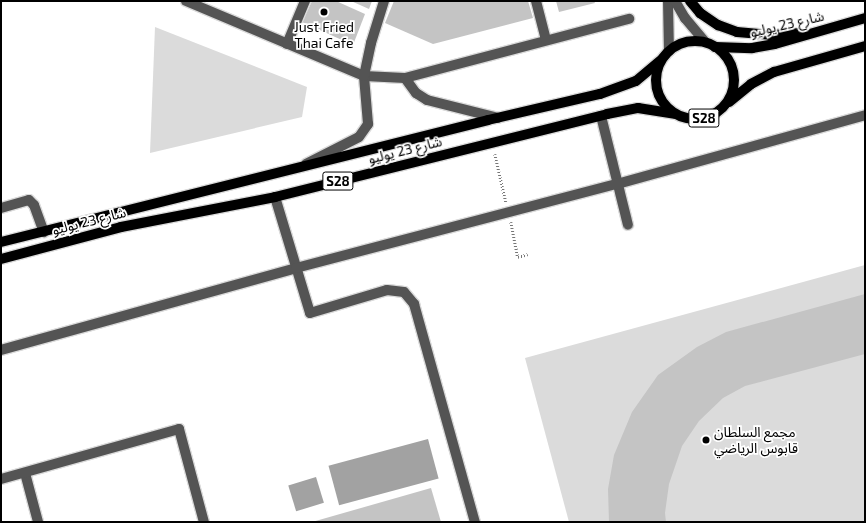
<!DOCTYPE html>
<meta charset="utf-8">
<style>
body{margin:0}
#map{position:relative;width:866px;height:523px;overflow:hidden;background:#fff;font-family:"Exo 2","Noto Sans Arabic",sans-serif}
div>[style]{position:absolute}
.green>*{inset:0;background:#dbdbdb}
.water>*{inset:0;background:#a2a2a2;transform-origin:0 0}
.building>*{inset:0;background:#c4c4c4}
.path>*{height:2.5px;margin-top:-1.25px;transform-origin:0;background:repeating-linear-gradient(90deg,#767676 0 1px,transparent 0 3px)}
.roads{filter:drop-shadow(1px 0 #dbdbdb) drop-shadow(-1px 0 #dbdbdb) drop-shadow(0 1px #dbdbdb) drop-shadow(0 -1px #dbdbdb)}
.minor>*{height:10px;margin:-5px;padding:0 5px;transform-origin:5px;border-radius:5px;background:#545454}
.major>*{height:10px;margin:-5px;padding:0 5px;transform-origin:5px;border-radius:5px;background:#000}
.major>.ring{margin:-5px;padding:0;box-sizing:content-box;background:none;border:10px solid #000;border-radius:50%}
.dots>*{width:11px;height:11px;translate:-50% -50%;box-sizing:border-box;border:2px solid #fff;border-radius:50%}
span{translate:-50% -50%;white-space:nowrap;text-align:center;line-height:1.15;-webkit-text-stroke:3.5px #fff;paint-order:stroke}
.shield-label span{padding:1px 3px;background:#fff;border:1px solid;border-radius:3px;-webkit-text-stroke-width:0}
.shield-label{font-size:13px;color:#000;font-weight:700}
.street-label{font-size:14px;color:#000}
.poi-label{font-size:14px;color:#000}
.left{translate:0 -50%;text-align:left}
.frame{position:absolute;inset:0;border:2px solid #000;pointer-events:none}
</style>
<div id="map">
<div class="green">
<i style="clip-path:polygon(155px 27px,307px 87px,302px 117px,150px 153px)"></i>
<i style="clip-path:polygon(865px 265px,865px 522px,569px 522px,525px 358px)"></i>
</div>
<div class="water">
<i style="left:428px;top:439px;width:41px;height:103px;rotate:75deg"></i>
<i style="left:316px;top:477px;width:27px;height:29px;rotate:73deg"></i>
</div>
<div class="building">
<i style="clip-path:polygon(312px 1px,336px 1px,365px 14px,353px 45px,302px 22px)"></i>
<i style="clip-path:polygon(351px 1px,372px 1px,369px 9px)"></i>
<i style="clip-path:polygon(394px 1px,528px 1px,533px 18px,433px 44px,385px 23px)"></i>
<i style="clip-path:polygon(556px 1px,594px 1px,595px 3px,559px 12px)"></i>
<i style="clip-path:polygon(865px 294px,865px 354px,745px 386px,723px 398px,699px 421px,682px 446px,669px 484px,665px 513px,666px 522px,609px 522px,608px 489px,614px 455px,632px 412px,658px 375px,697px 347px,726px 332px)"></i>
<i style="clip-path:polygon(431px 488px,441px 522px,312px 522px)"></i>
</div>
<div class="path">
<i style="left:495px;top:154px;width:49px;rotate:77.1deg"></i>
<i style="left:511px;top:222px;width:36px;rotate:79deg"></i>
<i style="left:518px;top:257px;width:10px;rotate:-17deg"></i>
</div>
<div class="roads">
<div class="minor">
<i style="left:186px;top:1px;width:193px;rotate:22.8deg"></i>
<i style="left:364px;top:76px;width:41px;rotate:2.8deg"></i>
<i style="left:405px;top:78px;width:232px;rotate:-14.8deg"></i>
<i style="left:536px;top:1px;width:40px;rotate:75.6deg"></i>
<i style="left:668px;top:1px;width:50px;rotate:88.9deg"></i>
<i style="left:675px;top:1px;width:20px;rotate:60deg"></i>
<i style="left:685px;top:18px;width:31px;rotate:50deg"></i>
<i style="left:287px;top:44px;width:47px;rotate:-67.3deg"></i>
<i style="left:405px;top:78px;width:19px;rotate:54deg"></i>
<i style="left:416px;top:93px;width:13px;rotate:32deg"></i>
<i style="left:427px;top:100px;width:73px;rotate:14.2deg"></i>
<i style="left:601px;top:116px;width:112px;rotate:76.1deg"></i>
<i style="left:306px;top:164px;width:59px;rotate:-27deg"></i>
<i style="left:359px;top:137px;width:16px;rotate:-55deg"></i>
<i style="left:368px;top:124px;width:48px;rotate:-94.8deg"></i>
<i style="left:364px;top:76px;width:34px;rotate:-78deg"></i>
<i style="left:371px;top:43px;width:44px;rotate:-72.8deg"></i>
<i style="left:275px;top:197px;width:121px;rotate:73.2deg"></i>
<i style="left:310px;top:313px;width:80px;rotate:-16.6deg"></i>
<i style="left:387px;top:290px;width:17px;rotate:7deg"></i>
<i style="left:404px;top:292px;width:16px;rotate:50deg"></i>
<i style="left:414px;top:304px;width:226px;rotate:74.4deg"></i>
<i style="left:1px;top:208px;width:29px;rotate:-16deg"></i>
<i style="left:29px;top:200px;width:7px;rotate:45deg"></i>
<i style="left:34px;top:205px;width:29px;rotate:70deg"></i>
<i style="left:1px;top:350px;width:306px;rotate:-15.5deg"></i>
<i style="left:296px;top:268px;width:332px;rotate:-14.7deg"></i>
<i style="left:617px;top:184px;width:257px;rotate:-15.5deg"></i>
<i style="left:25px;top:473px;width:51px;rotate:75.1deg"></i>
<i style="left:1px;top:479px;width:185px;rotate:-15.7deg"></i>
<i style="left:179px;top:429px;width:96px;rotate:75deg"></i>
</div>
<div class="major">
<i style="left:690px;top:1px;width:16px;rotate:50deg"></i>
<i style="left:700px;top:13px;width:22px;rotate:34deg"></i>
<i style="left:718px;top:25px;width:20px;rotate:20deg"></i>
<i style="left:737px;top:32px;width:33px;rotate:5deg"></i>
<i style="left:770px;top:35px;width:27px;rotate:-4deg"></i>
<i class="ring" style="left:656px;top:41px;width:68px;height:68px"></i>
<i style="left:715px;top:47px;width:37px;rotate:2deg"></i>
<i style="left:752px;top:48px;width:23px;rotate:-10deg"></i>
<i style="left:775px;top:44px;width:94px;rotate:-16.1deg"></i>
<i style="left:729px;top:102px;width:28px;rotate:-39deg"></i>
<i style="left:751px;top:84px;width:26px;rotate:-28deg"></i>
<i style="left:774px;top:72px;width:95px;rotate:-15.9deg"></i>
<i style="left:1px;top:242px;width:502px;rotate:-14.06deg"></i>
<i style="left:488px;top:120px;width:115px;rotate:-13.1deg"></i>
<i style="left:600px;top:94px;width:38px;rotate:-20deg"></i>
<i style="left:636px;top:81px;width:31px;rotate:-40deg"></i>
<i style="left:1px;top:259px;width:124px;rotate:-14.9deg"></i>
<i style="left:121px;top:227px;width:157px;rotate:-11deg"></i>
<i style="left:275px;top:197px;width:342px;rotate:-14deg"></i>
<i style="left:607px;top:114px;width:32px;rotate:-11deg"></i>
<i style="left:638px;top:108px;width:37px;rotate:9deg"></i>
</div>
</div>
<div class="dots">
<i style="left:324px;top:12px;background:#000"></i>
<i style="left:706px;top:440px;background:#000"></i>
</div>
<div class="shield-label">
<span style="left:704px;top:118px">S28</span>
<span style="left:338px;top:181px">S28</span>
</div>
<div class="street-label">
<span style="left:787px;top:24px;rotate:-13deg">شارع 23 يوليو</span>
<span style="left:405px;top:150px;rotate:-14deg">شارع 23 يوليو</span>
<span style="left:89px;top:221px;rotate:-14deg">شارع 23 يوليو</span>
</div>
<div class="poi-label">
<span style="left:324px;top:35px">Just Fried<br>Thai Cafe</span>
<span class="left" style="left:714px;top:440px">مجمع السلطان<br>قابوس الرياضي</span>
</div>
<div class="frame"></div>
</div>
